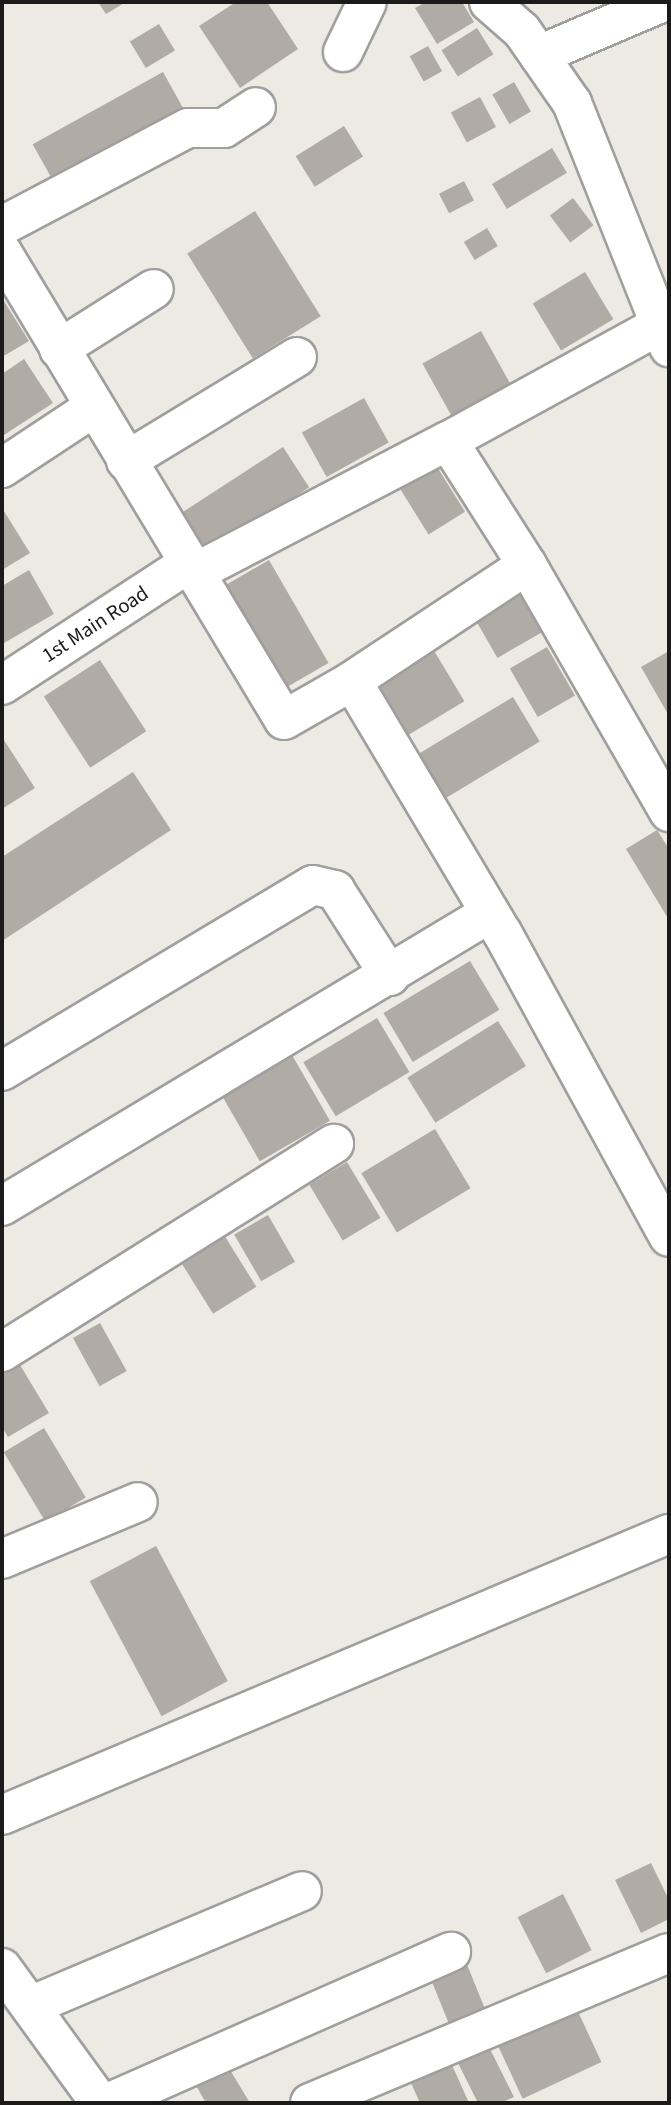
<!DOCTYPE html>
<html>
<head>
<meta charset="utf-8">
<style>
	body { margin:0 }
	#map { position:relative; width:671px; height:2105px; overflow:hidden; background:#eceae2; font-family:"Source Sans 3",sans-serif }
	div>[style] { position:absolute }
	.building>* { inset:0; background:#b0aca5; transform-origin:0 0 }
	.roads { filter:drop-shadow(2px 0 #9f9f9f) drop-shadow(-2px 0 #9f9f9f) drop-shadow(0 2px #9f9f9f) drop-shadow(0 -2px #9f9f9f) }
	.minor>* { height:38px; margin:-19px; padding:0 19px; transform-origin:19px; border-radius:19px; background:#fff }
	span { translate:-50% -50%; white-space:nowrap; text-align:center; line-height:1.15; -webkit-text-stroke:7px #fff; paint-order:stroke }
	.street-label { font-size:21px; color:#1b1b1b }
	.frame { position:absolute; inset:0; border:4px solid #1b1b1b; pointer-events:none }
</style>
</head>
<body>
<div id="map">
	<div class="building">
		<i style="clip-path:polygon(98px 2px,126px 2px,106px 14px)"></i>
		<i style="clip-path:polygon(236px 2px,267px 2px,298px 49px,240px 88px,199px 26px)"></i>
		<i style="clip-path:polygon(426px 2px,462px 2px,474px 22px,437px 44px,415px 8px)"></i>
		<i style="left:159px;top:24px;width:31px;height:34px;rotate:59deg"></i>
		<i style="left:477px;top:28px;width:31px;height:42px;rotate:58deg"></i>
		<i style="left:428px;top:46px;width:29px;height:21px;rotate:61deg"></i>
		<i style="left:163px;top:72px;width:45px;height:149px;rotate:61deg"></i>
		<i style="left:514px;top:82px;width:34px;height:25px;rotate:60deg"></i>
		<i style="left:480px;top:97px;width:34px;height:33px;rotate:62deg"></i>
		<i style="left:344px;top:126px;width:36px;height:57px;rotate:58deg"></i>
		<i style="left:552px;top:148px;width:29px;height:70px;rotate:59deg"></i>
		<i style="left:464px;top:181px;width:22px;height:28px;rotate:63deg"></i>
		<i style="left:573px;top:198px;width:34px;height:29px;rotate:53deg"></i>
		<i style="left:255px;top:211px;width:124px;height:80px;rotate:58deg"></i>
		<i style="left:487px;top:228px;width:21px;height:27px;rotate:59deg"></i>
		<i style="left:585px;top:272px;width:55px;height:61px;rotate:59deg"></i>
		<i style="clip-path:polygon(2px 298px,29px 341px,2px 357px)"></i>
		<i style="left:481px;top:331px;width:71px;height:67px;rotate:61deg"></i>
		<i style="clip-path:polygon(24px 359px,53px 403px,4px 435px,2px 374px)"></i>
		<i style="left:364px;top:398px;width:51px;height:71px;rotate:61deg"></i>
		<i style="left:283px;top:447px;width:48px;height:128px;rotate:57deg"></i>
		<i style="left:429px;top:454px;width:68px;height:43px;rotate:58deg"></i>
		<i style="clip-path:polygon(2px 508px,30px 553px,2px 570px)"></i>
		<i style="left:269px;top:560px;width:119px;height:49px;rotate:60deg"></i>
		<i style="clip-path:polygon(29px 570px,54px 614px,4px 643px,2px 586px)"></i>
		<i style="left:516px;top:586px;width:53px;height:52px;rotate:60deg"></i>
		<i style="left:547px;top:647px;width:56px;height:43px;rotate:60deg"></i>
		<i style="left:433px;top:649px;width:61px;height:66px;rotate:59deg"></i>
		<i style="clip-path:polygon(669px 651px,669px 716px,641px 667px)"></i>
		<i style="left:100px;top:660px;width:85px;height:67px;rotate:57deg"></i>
		<i style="left:513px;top:697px;width:52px;height:127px;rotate:59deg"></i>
		<i style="clip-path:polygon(2px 737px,35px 788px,2px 809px)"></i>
		<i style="clip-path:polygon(133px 772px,171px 830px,2px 941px,2px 857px)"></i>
		<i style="clip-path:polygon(657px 830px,669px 849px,669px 920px,626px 849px)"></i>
		<i style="left:470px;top:961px;width:57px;height:101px;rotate:59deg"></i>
		<i style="left:377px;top:1018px;width:63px;height:86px;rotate:59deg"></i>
		<i style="left:498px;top:1021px;width:53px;height:107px;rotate:58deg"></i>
		<i style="left:292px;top:1055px;width:76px;height:81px;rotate:60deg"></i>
		<i style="left:435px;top:1129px;width:69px;height:86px;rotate:59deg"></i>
		<i style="left:347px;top:1162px;width:65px;height:44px;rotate:59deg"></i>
		<i style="left:268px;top:1215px;width:54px;height:39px;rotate:60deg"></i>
		<i style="left:224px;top:1235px;width:61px;height:51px;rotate:58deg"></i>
		<i style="left:100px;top:1323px;width:55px;height:31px;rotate:61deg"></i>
		<i style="clip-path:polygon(17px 1360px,49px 1413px,8px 1437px,2px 1427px,2px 1369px)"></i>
		<i style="left:44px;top:1428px;width:81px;height:47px;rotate:59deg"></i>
		<i style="left:156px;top:1546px;width:153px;height:75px;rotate:62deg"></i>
		<i style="clip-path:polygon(651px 1863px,669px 1900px,669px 1919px,641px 1933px,615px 1880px)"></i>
		<i style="left:563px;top:1894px;width:63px;height:51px;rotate:63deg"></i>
		<i style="left:464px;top:1957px;width:63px;height:39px;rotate:68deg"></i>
		<i style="left:574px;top:2003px;width:65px;height:87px;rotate:65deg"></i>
		<i style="clip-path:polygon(488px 2045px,514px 2097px,501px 2103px,478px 2103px,457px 2061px)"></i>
		<i style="clip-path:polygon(221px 2055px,250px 2103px,206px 2103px,190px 2075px)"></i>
		<i style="clip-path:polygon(452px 2065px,469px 2103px,420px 2103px,411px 2083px)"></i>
	</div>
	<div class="roads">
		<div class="minor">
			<i style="left:489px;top:2px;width:44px;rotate:41.3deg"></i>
			<i style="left:522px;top:31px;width:88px;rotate:55.2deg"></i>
			<i style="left:572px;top:103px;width:263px;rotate:68.3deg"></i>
			<i style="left:343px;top:52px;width:55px;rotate:-64.4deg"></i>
			<i style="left:539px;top:55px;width:135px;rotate:-23.1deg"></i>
			<i style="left:2px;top:226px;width:210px;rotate:-27.8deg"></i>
			<i style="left:188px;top:128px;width:36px"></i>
			<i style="left:224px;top:128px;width:38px;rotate:-33deg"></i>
			<i style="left:2px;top:252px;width:546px;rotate:58.93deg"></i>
			<i style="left:284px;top:720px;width:78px;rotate:-29.8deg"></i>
			<i style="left:352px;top:681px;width:295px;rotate:59.2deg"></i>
			<i style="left:503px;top:934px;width:345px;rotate:61.3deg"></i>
			<i style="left:59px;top:349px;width:112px;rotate:-32.3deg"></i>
			<i style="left:448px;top:441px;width:242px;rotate:-28.7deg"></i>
			<i style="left:126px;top:461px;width:200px;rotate:-31.3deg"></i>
			<i style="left:2px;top:468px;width:110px;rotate:-33.5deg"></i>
			<i style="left:527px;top:565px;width:285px;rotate:60.1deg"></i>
			<i style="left:194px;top:573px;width:286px;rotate:-27.5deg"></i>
			<i style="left:448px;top:441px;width:147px;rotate:57.5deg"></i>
			<i style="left:527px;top:565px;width:210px;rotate:146.5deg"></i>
			<i style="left:2px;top:685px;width:223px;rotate:-33.1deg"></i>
			<i style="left:2px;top:1071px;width:362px;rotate:-30.9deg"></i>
			<i style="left:313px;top:885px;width:23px;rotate:13deg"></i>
			<i style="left:335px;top:890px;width:102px;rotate:57.4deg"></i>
			<i style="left:2px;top:1206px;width:569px;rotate:-30.98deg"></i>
			<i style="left:2px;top:1352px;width:392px;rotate:-32.1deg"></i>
			<i style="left:2px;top:1559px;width:147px;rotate:-22.7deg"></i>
			<i style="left:2px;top:1815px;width:724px;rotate:-22.85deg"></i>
			<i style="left:2px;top:1968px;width:167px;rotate:54deg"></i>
			<i style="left:30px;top:2006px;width:295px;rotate:-22.9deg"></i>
			<i style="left:108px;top:2103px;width:375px;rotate:-23.8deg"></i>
			<i style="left:310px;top:2103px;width:389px;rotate:-22.7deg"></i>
		</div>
	</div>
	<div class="street-label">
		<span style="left:95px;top:624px;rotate:-33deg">1st Main Road</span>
	</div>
	<div class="frame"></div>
</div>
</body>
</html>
